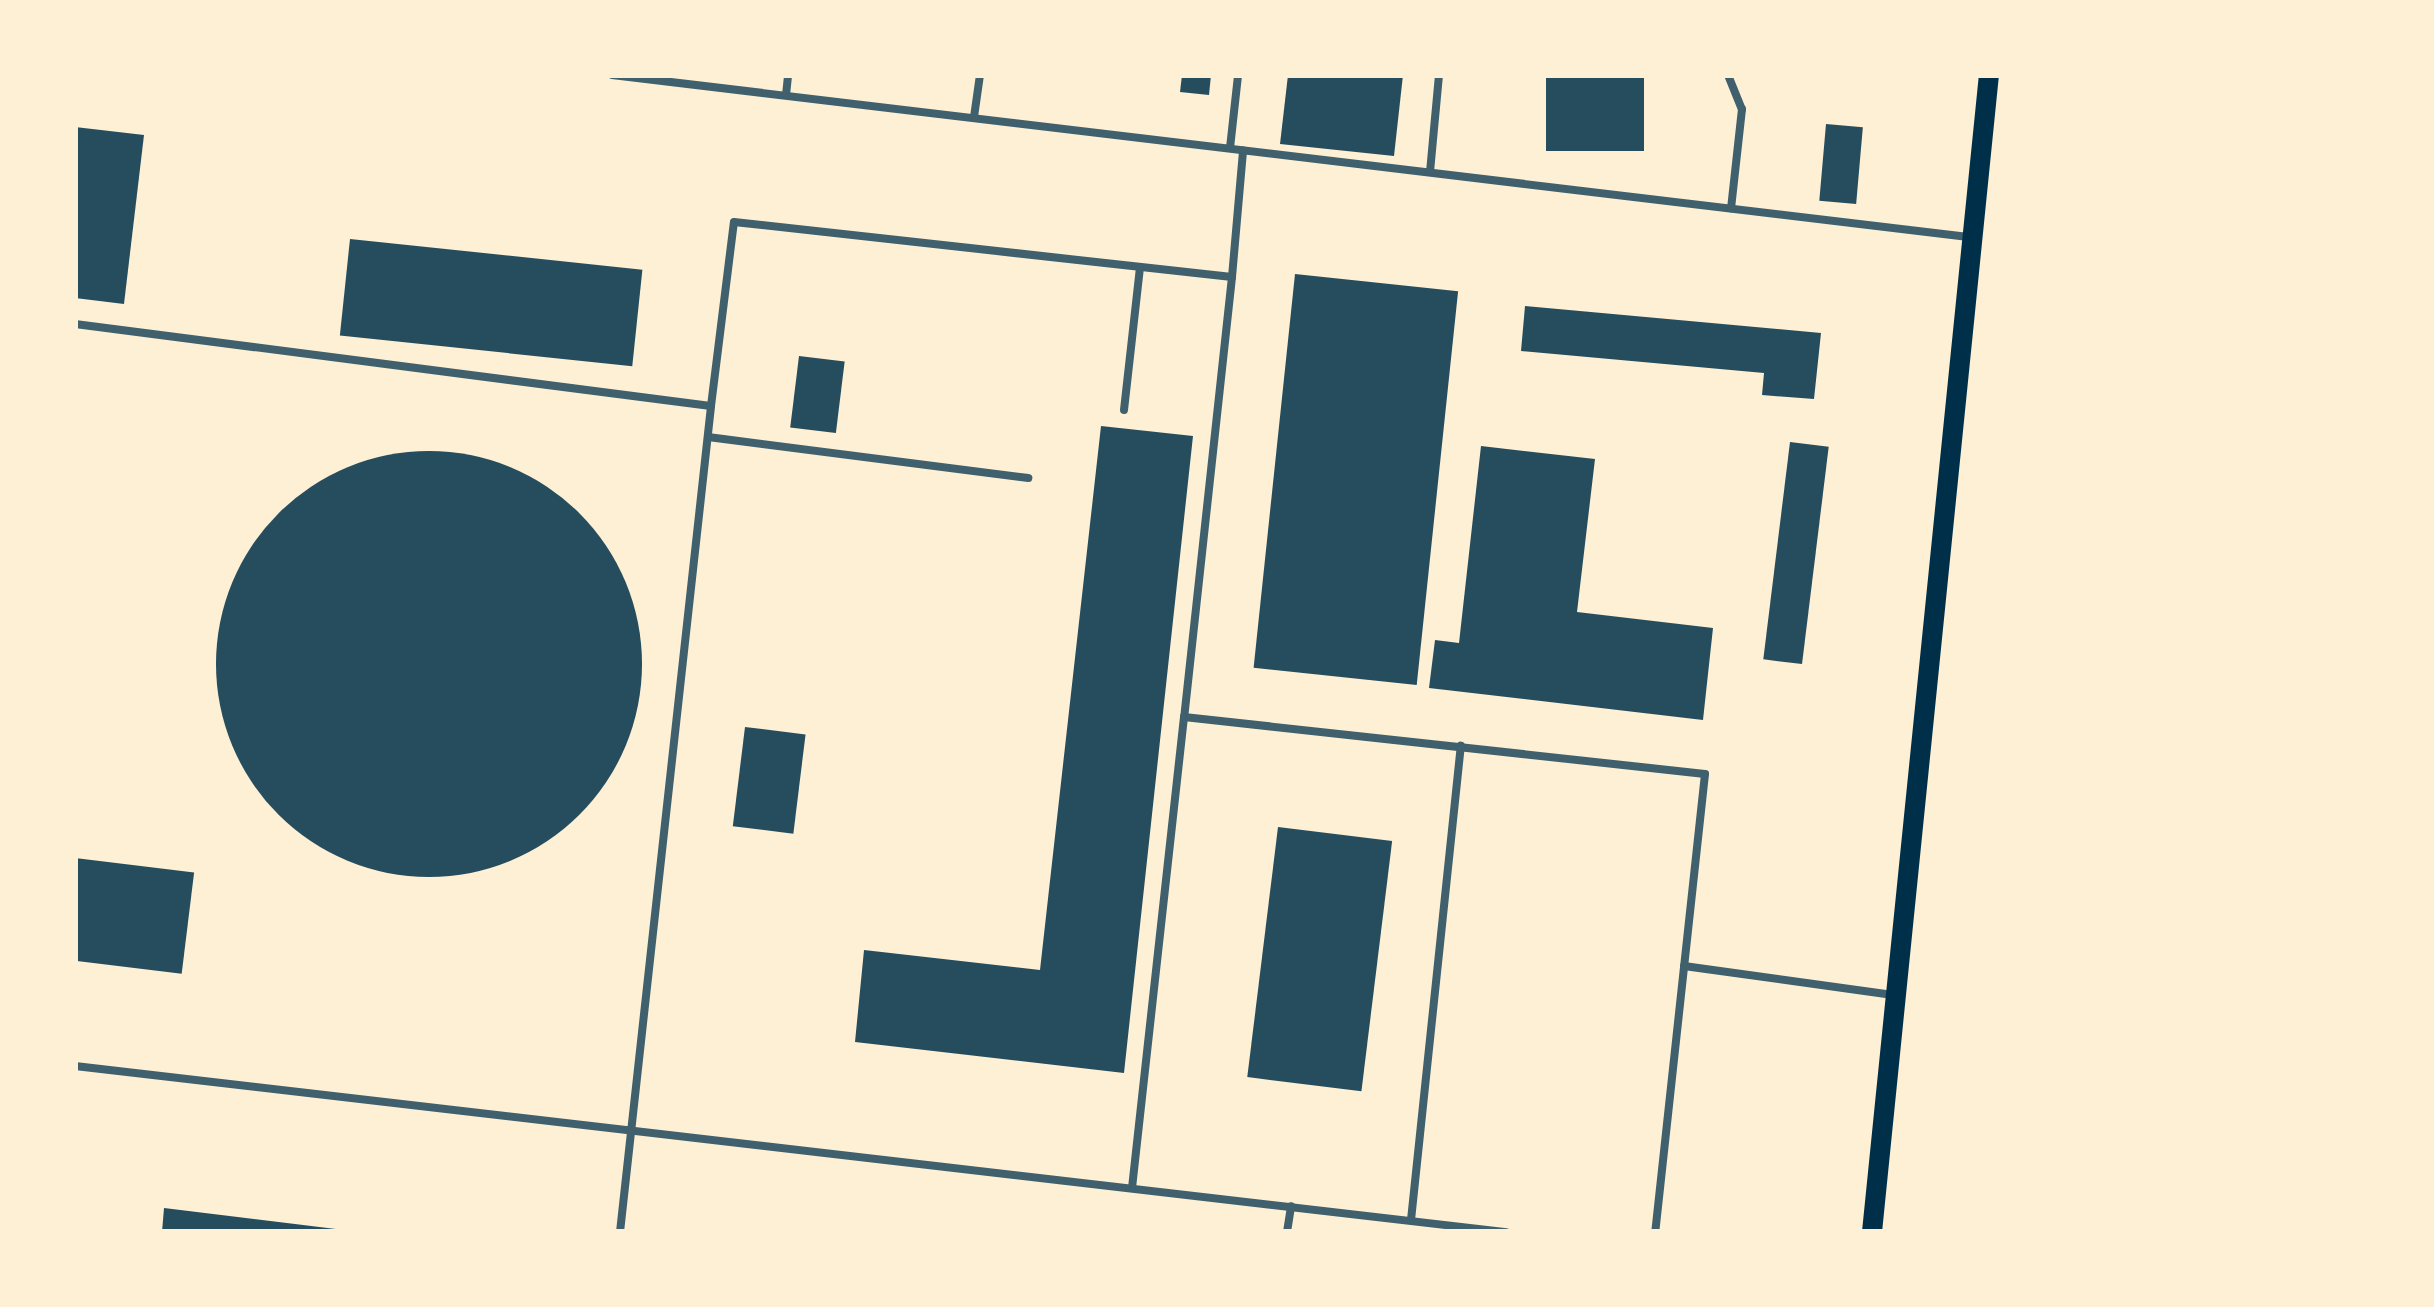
<!DOCTYPE html>
<html>
<head>
<meta charset="utf-8">
<style>
	body { margin:0 }
	#map { position:relative; width:2434px; height:1307px; overflow:hidden; background:#fdf0d5; font-family:"Golos Text",sans-serif }
	div>[style] { position:absolute }
	.building>* { inset:0; background:#264d5e; transform-origin:0 0 }
	.round { border-radius:50% }
	.service>* { height:8px; margin:-4px; padding:0 4px; transform-origin:4px; border-radius:4px; background:#3f606c }
	.secondary>* { height:20px; margin:-10px; padding:0 10px; transform-origin:10px; border-radius:10px; background:#003049 }
	span { translate:-50% -50%; white-space:nowrap; text-align:center; line-height:1.15; -webkit-text-stroke:9px #fdf0d5; paint-order:stroke }
	.frame { position:absolute; inset:0; border:78px solid #fdf0d5; pointer-events:none }
</style>
</head>
<body>
<div id="map">
	<div class="building">
		<i style="clip-path:polygon(1182px 75px,1211px 75px,1209px 95px,1180px 92px)"></i>
		<i style="clip-path:polygon(1288px 75px,1403px 75px,1394px 156px,1280px 144px)"></i>
		<i style="left:1546px;top:75px;width:98px;height:76px"></i>
		<i style="left:1826px;top:124px;width:37px;height:77px;rotate:5deg"></i>
		<i style="clip-path:polygon(75px 127px,144px 135px,124px 304px,75px 298px)"></i>
		<i style="left:350px;top:239px;width:294px;height:97px;rotate:6deg"></i>
		<i style="left:1295px;top:274px;width:164px;height:396px;rotate:6deg"></i>
		<i style="clip-path:polygon(1525px 306px,1821px 333px,1814px 399px,1762px 395px,1764px 373px,1521px 351px)"></i>
		<i style="left:799px;top:356px;width:46px;height:72px;rotate:7deg"></i>
		<i style="clip-path:polygon(1101px 426px,1193px 436px,1124px 1073px,855px 1042px,864px 950px,1040px 970px)"></i>
		<i style="left:1790px;top:442px;width:39px;height:219px;rotate:7deg"></i>
		<i style="clip-path:polygon(1481px 446px,1595px 459px,1577px 612px,1713px 628px,1703px 720px,1429px 688px,1435px 640px,1459px 643px)"></i>
		<i class="round" style="left:216px;top:451px;width:426px;height:426px"></i>
		<i style="left:745px;top:727px;width:61px;height:100px;rotate:7deg"></i>
		<i style="left:1278px;top:827px;width:115px;height:252px;rotate:7deg"></i>
		<i style="left:75px;top:858px;width:120px;height:102px;rotate:7deg"></i>
		<i style="clip-path:polygon(164px 1208px,344px 1230px,344px 1232px,162px 1232px)"></i>
	</div>
	<div class="service">
		<i style="left:612px;top:75px;width:1366px;rotate:6.81deg"></i>
		<i style="left:1728px;top:75px;width:37px;rotate:68deg"></i>
		<i style="left:1742px;top:109px;width:100px;rotate:96.3deg"></i>
		<i style="left:786px;top:95px;width:20px;rotate:-84deg"></i>
		<i style="left:974px;top:117px;width:42px;rotate:-81.9deg"></i>
		<i style="left:1230px;top:148px;width:73px;rotate:-83.7deg"></i>
		<i style="left:1430px;top:172px;width:97px;rotate:-84.7deg"></i>
		<i style="left:1232px;top:277px;width:127px;rotate:-85deg"></i>
		<i style="left:75px;top:324px;width:641px;rotate:7.35deg"></i>
		<i style="left:711px;top:406px;width:185px;rotate:-82.9deg"></i>
		<i style="left:734px;top:222px;width:501px;rotate:6.3deg"></i>
		<i style="left:1232px;top:277px;width:443px;rotate:96.2deg"></i>
		<i style="left:1184px;top:717px;width:524px;rotate:6.24deg"></i>
		<i style="left:1705px;top:774px;width:461px;rotate:96.2deg"></i>
		<i style="left:1124px;top:410px;width:144px;rotate:-83.6deg"></i>
		<i style="left:708px;top:437px;width:323px;rotate:7.3deg"></i>
		<i style="left:1684px;top:966px;width:211px;rotate:7.9deg"></i>
		<i style="left:75px;top:1066px;width:1441px;rotate:6.62deg"></i>
		<i style="left:1132px;top:1188px;width:474px;rotate:-83.7deg"></i>
		<i style="left:1411px;top:1220px;width:477px;rotate:-84deg"></i>
		<i style="left:620px;top:1232px;width:831px;rotate:-83.71deg"></i>
		<i style="left:1287px;top:1232px;width:26px;rotate:-81deg"></i>
	</div>
	<div class="secondary">
		<i style="left:1872px;top:1232px;width:1163px;rotate:-84.23deg"></i>
	</div>
	<div class="frame"></div>
</div>
</body>
</html>
